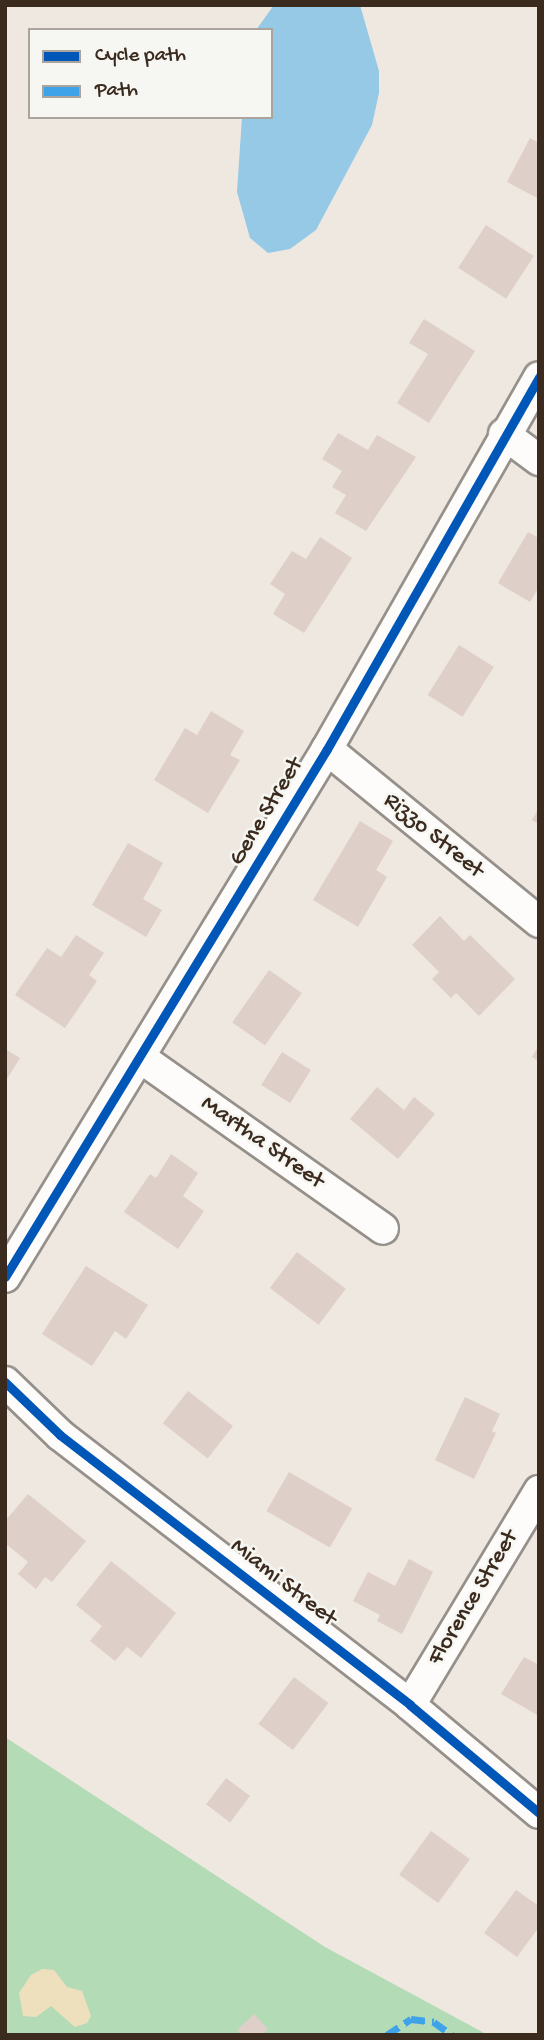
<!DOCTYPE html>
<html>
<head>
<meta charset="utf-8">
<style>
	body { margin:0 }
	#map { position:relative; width:544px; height:2040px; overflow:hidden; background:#efe8e0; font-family:"Gochi Hand",sans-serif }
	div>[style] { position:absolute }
	.green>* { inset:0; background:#b3dbb5 }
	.sand>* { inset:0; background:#eee0bc }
	.water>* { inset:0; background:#96c9e6 }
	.building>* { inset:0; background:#decfc8; transform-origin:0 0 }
	.roads { filter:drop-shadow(2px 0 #96908a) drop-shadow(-2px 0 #96908a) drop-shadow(0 2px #96908a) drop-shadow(0 -2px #96908a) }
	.minor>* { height:30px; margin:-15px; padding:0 15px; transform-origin:15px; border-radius:15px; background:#fdfcfa }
	.quiet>* { height:7px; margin-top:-3.5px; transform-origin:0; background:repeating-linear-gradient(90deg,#3fa3ea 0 14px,transparent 0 21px) }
	.cycleway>* { height:9px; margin:-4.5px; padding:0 4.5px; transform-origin:4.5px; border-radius:4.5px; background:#0057b8 }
	span { translate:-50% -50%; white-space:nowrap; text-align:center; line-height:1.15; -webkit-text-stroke:5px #f6f6f2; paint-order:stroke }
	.street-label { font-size:24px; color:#3b2a1e }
	.frame { position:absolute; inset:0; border:7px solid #3b2a1e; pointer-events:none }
	.legend { position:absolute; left:28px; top:28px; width:245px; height:91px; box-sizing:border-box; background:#f6f6f2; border:2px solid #aba49d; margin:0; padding:9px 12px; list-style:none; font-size:21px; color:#3b2a1e }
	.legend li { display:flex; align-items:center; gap:14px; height:35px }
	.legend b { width:35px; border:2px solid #aba49d }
</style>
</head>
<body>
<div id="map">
	<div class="green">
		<i style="clip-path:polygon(5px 1737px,325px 1947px,488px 2035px,5px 2035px)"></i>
	</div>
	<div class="sand">
		<i style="clip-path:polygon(42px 1969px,54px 1970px,67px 1987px,82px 1991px,91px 2016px,87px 2023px,75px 2027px,51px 2006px,36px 2017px,23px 2016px,19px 1993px,31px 1975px)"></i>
	</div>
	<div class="water">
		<i style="clip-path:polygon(274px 5px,360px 5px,379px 71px,379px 93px,372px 125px,316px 230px,290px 249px,268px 253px,250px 238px,237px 192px,242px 117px,271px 117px,271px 30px,256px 30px)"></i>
	</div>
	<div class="building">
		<i style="clip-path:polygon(530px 138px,539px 143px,539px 199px,507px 182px)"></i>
		<i style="left:486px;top:225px;width:57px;height:51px;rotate:33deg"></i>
		<i style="clip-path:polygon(424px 319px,475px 351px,429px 423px,397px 403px,428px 354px,409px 343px)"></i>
		<i style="clip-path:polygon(338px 433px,368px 450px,377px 435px,416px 457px,366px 531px,335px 513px,346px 495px,332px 487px,342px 471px,322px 459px)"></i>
		<i style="clip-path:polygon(528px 532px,539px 538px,539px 587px,530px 602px,498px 583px)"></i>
		<i style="clip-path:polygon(320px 537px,352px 558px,304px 633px,273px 614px,285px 594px,270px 584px,292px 551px,306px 559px)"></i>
		<i style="left:459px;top:645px;width:41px;height:59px;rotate:32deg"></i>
		<i style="clip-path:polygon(211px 711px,244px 731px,230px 755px,240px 760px,208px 813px,154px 780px,185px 728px,197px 735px)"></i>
		<i style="clip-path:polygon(539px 808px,539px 824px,532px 820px)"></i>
		<i style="clip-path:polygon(360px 821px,393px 841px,376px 870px,387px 877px,358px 927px,313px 900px)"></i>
		<i style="clip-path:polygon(128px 843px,163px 863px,143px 899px,162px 910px,146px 937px,92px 905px)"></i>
		<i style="clip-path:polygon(440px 916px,464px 941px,470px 935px,515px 979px,479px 1016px,456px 993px,451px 998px,432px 979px,439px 972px,412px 945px)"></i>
		<i style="clip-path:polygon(76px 935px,104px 953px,89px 975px,97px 981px,65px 1028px,15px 995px,47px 948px,61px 957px)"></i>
		<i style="left:269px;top:970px;width:40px;height:64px;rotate:35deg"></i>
		<i style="clip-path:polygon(539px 1045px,539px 1061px,532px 1057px)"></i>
		<i style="clip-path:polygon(5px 1049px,20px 1058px,5px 1082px)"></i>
		<i style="left:282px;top:1052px;width:34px;height:39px;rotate:32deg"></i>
		<i style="clip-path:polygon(377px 1087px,404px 1110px,414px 1097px,435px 1114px,398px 1159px,350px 1119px)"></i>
		<i style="clip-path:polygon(171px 1154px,198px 1173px,183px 1196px,204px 1211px,178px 1249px,124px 1212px,150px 1174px,156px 1178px)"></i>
		<i style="left:297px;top:1252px;width:61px;height:45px;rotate:37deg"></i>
		<i style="clip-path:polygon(86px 1266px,148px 1305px,126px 1339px,115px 1331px,92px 1366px,42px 1334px)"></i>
		<i style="left:188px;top:1391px;width:57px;height:41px;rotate:38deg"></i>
		<i style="clip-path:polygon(465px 1397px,500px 1414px,492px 1431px,496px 1433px,474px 1479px,435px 1460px)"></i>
		<i style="left:289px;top:1472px;width:73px;height:45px;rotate:30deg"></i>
		<i style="clip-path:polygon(28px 1494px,86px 1541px,52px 1582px,45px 1577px,36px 1589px,18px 1574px,28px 1562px,5px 1543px,5px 1521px)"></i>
		<i style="clip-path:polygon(409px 1559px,433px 1572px,402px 1634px,377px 1621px,380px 1615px,353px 1601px,368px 1572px,395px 1586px)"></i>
		<i style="clip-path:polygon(111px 1561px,176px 1613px,141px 1658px,127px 1647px,115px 1661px,90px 1641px,102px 1626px,76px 1605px)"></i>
		<i style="clip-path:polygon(524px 1657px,539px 1665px,539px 1716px,501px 1694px)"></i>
		<i style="left:294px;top:1677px;width:43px;height:59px;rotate:37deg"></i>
		<i style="left:226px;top:1778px;width:30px;height:33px;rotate:37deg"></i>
		<i style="left:431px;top:1831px;width:48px;height:54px;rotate:36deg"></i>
		<i style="clip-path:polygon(516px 1890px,539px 1906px,539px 1927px,517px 1957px,484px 1933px)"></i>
		<i style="clip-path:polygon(254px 2014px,268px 2029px,262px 2035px,242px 2035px,237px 2030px)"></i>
	</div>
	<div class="roads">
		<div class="minor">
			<i style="left:504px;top:434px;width:44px;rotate:36.6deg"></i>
			<i style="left:327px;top:749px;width:274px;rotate:39.2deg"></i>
			<i style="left:141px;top:1058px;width:296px;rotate:35.2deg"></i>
			<i style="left:5px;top:1277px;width:618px;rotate:-58.62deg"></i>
			<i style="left:327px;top:749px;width:428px;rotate:-60.3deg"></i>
			<i style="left:5px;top:1382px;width:76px;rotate:43.9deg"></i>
			<i style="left:60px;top:1435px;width:442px;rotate:37.6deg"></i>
			<i style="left:410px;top:1705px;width:168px;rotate:39.9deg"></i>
			<i style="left:410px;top:1705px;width:250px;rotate:-58.9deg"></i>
		</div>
	</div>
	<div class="quiet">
		<i style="left:387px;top:2035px;width:29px;rotate:-34deg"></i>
		<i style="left:411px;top:2019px;width:23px;rotate:7deg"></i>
		<i style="left:434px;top:2022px;width:22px;rotate:36deg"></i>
	</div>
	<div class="cycleway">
		<i style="left:5px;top:1277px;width:618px;rotate:-58.62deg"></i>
		<i style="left:327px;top:749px;width:428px;rotate:-60.3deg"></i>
		<i style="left:5px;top:1382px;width:76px;rotate:43.9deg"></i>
		<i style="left:60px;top:1435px;width:442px;rotate:37.6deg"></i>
		<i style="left:410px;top:1705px;width:168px;rotate:39.9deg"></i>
	</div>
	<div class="street-label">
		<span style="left:267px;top:812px;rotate:-59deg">Gene Street</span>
		<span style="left:433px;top:836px;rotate:39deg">Rizzo Street</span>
		<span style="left:262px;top:1143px;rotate:35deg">Martha Street</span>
		<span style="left:283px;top:1583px;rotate:38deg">Miami Street</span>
		<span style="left:474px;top:1598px;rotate:-59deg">Florence Street</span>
	</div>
	<div class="frame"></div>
	<ul class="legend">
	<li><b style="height:9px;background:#0057b8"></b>Cycle path</li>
	<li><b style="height:9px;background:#3fa3ea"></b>Path</li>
	</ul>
</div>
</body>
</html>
